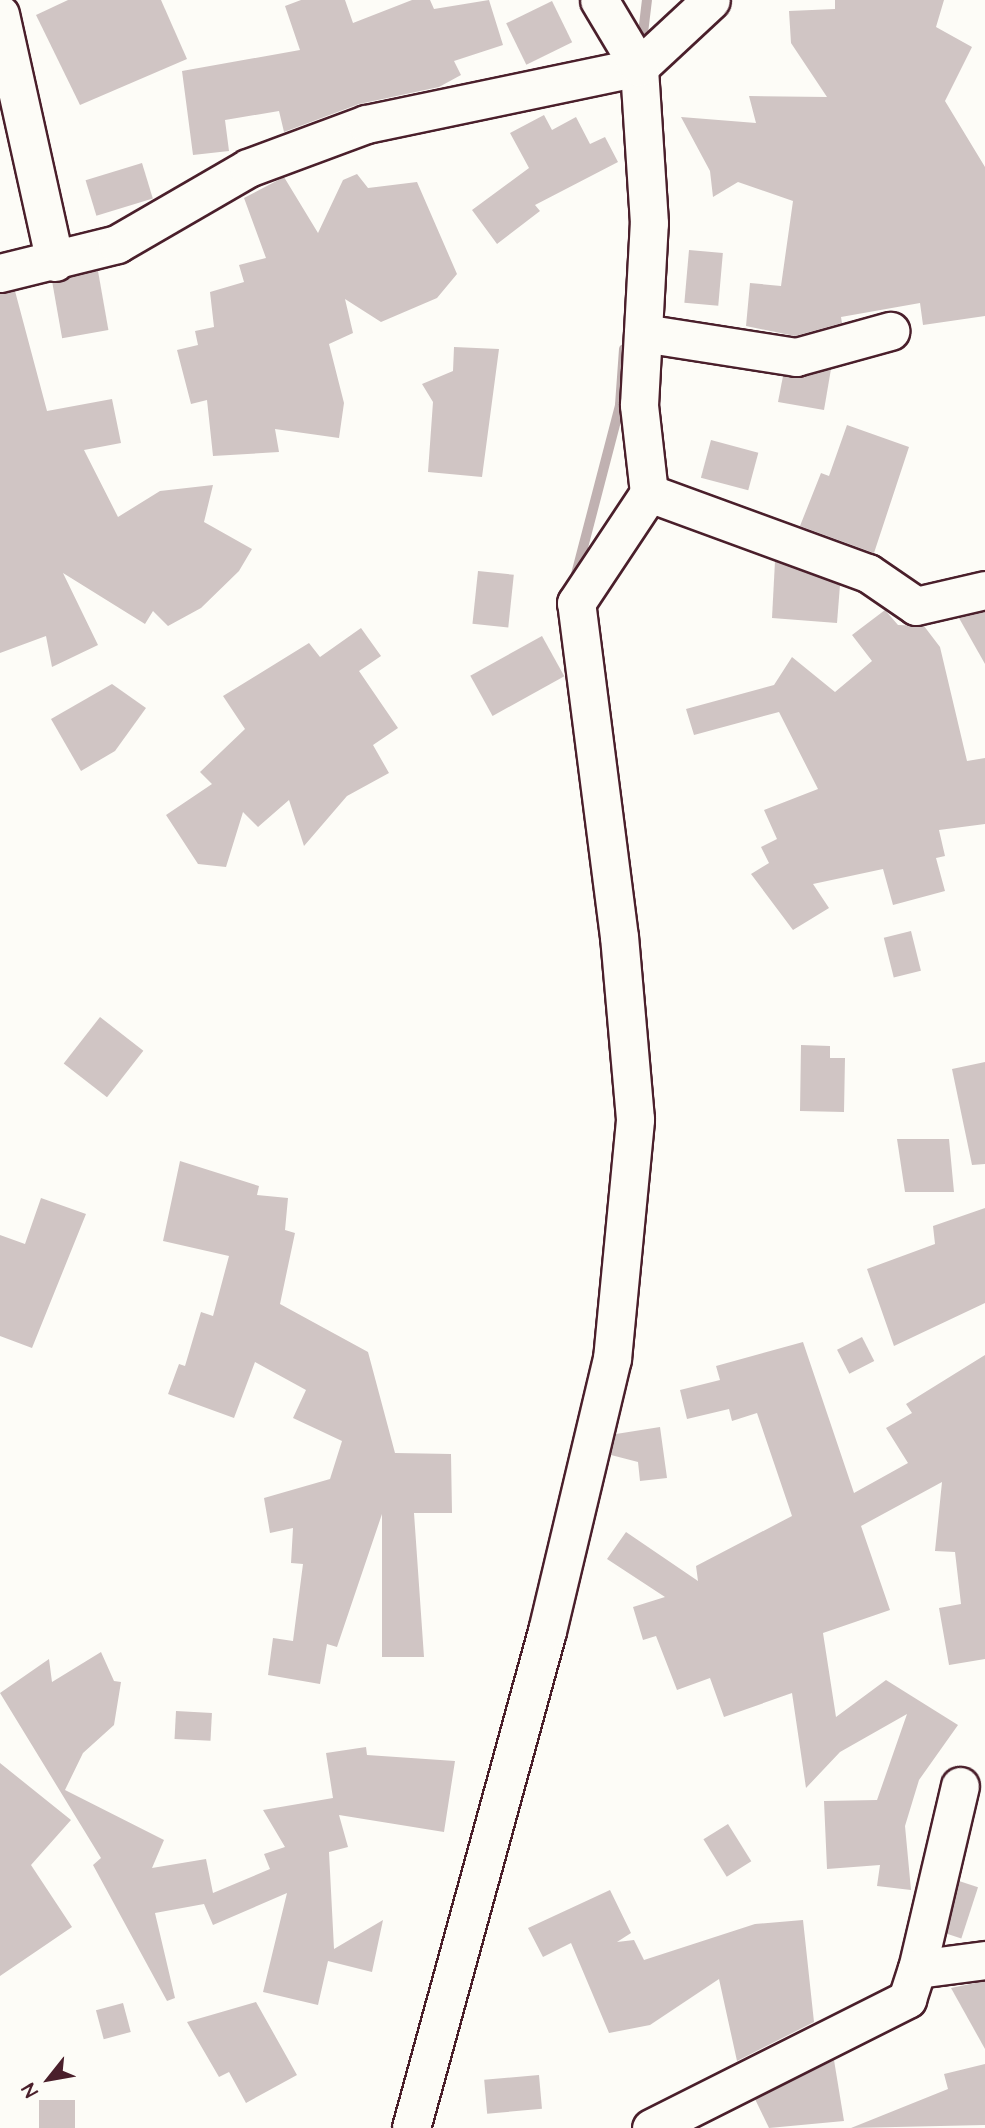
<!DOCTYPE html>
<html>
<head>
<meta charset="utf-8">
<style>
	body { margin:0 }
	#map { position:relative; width:985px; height:2128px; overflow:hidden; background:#fdfcf7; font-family:"Architects Daughter",sans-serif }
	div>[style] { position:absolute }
	.stream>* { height:10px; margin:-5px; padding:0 5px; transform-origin:5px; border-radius:5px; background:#c0b1b1 }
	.building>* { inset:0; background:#d0c5c4; transform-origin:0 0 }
	.roads { filter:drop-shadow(2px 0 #4a1f2b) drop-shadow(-2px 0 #4a1f2b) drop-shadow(0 2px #4a1f2b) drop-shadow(0 -2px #4a1f2b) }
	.minor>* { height:37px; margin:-18.5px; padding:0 18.5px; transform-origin:18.5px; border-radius:18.5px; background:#fdfcf7 }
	span { translate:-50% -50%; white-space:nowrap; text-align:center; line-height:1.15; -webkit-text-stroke:5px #fdfcf7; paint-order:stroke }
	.north { position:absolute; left:14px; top:2044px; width:70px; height:70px; -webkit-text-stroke:5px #fdfcf7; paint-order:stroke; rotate:239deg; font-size:19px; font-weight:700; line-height:28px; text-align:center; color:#4a1f2b }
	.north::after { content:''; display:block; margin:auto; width:24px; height:32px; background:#4a1f2b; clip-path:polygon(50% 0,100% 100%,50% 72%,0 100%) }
</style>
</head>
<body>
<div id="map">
	<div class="stream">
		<i style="left:641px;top:50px;width:50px;rotate:-83.2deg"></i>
		<i style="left:574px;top:582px;width:183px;rotate:-75.4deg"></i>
		<i style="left:620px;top:405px;width:56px;rotate:-85.9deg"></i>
	</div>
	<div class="building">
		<i style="clip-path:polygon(68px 0,161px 0,187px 59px,80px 105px,36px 15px)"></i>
		<i style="clip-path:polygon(301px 0,345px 0,353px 23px,412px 0,430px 0,434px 9px,489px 0,503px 45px,454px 61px,461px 75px,439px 87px,359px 104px,284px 132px,279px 111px,225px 120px,229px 151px,193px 155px,182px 71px,300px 50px,285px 6px)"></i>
		<i style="clip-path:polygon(835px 0,944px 0,936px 27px,972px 47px,945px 101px,985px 167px,985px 316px,923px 325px,920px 303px,841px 317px,842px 323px,795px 336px,746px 326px,750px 283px,781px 286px,793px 201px,738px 182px,713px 197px,710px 171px,681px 117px,756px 123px,749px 96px,827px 97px,791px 43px,789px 11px,835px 9px)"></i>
		<i style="left:552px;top:1px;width:46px;height:51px;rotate:64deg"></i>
		<i style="clip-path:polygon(544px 115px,552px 130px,576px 117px,590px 144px,605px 137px,618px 162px,535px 205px,540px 211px,497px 244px,472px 210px,529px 168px,510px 133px)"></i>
		<i style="left:142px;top:163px;width:37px;height:59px;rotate:73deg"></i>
		<i style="clip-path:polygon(357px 174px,368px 188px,417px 182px,457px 274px,437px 298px,381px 322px,345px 299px,353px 333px,329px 344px,344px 403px,339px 438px,275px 429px,279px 452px,213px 456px,207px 400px,191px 404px,177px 350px,198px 345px,195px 331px,214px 327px,210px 292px,244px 282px,239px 265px,266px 258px,244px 198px,284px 177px,318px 233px,343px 180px)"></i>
		<i style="left:689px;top:250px;width:34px;height:53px;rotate:5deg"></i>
		<i style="left:98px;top:271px;width:60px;height:47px;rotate:80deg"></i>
		<i style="clip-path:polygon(15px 291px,47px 411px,112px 399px,121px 443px,84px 450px,118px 517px,160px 491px,213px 485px,204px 522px,252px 549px,239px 571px,201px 608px,168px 626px,153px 611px,145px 624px,63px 573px,98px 645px,52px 667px,46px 636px,0 653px,0 293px)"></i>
		<i style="clip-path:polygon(454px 347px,499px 349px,482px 477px,428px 472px,433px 402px,422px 384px,453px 371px)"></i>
		<i style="clip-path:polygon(831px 369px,824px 410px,778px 402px,783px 376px)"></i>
		<i style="clip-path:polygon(847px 425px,909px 447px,874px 553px,800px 526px,821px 473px,829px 476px)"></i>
		<i style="left:711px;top:440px;width:49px;height:39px;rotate:15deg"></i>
		<i style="clip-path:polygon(775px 561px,840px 585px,837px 623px,772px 618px)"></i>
		<i style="left:478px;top:571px;width:36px;height:53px;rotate:6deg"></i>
		<i style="clip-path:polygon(885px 610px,898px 625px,924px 626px,940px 647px,967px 761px,985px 758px,985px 824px,939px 830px,945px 856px,936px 858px,945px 891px,893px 905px,883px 869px,813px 884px,829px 908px,793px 930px,751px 874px,769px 863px,761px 847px,777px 839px,764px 810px,818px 789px,779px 712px,694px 735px,686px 709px,774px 685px,792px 657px,835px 692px,872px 661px,852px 635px)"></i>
		<i style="clip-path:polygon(985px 612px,985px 664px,959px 618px)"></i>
		<i style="clip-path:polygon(361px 628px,381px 656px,359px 671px,398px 728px,373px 745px,389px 773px,347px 796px,304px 846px,289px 800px,258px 827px,243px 812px,226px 867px,198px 864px,166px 815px,212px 784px,200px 772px,245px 729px,223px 696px,309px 643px,320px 657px)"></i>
		<i style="left:542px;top:636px;width:46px;height:82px;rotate:61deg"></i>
		<i style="clip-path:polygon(112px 684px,146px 708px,115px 751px,81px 771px,51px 719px)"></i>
		<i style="left:911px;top:931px;width:41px;height:28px;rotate:76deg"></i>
		<i style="left:100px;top:1017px;width:55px;height:59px;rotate:38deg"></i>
		<i style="clip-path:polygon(801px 1045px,830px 1046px,830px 1058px,845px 1058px,844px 1112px,800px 1111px)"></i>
		<i style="clip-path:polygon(985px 1062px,985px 1164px,972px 1165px,952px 1069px)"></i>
		<i style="clip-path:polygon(897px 1139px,949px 1139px,954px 1192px,905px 1192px)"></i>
		<i style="clip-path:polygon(180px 1161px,259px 1186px,257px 1195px,288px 1198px,285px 1230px,295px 1233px,280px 1304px,368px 1352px,395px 1453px,451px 1454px,452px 1513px,414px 1513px,424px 1657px,382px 1657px,382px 1514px,337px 1647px,327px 1644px,320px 1684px,268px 1675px,273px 1638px,293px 1641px,303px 1564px,291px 1563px,293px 1528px,270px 1533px,264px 1498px,330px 1479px,342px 1441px,293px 1418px,306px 1390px,255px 1362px,234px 1418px,168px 1394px,179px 1364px,185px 1366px,201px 1312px,213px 1316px,229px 1256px,163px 1241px)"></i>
		<i style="clip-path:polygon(41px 1198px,86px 1214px,32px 1348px,0 1336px,0 1235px,25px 1244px)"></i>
		<i style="clip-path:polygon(985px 1208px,985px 1303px,894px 1346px,867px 1269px,935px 1244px,933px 1226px)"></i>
		<i style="left:862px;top:1337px;width:27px;height:28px;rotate:63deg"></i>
		<i style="clip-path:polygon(803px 1342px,854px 1493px,908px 1463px,886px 1428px,912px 1413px,906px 1404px,985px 1355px,985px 1659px,949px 1665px,939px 1608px,961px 1604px,955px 1552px,935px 1551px,942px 1482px,861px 1526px,890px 1610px,823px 1633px,836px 1717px,886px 1680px,958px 1725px,919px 1780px,905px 1826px,911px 1890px,877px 1886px,880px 1865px,827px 1869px,824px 1801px,877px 1800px,907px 1714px,840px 1752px,806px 1788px,792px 1693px,724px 1717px,710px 1678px,677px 1690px,656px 1636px,643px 1640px,633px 1607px,665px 1597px,607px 1559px,626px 1532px,698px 1581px,696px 1566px,792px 1516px,757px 1413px,732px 1421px,729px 1409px,687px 1419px,680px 1390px,720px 1380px,716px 1366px)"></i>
		<i style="clip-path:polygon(660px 1427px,667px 1478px,640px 1481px,638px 1462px,611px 1455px,616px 1434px)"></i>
		<i style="clip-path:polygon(101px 1652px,114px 1681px,121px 1682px,114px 1725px,83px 1753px,65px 1790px,164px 1840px,152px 1868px,206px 1859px,213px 1893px,270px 1869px,264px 1854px,285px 1847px,263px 1810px,333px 1798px,326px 1753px,366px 1747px,367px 1755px,455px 1761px,444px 1832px,339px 1815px,348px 1847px,329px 1852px,334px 1949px,383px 1920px,372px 1972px,328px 1961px,318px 2005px,263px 1992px,287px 1893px,213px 1925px,204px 1904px,155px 1913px,175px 1998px,167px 2001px,93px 1865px,101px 1858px,0 1693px,49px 1659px,52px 1682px)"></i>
		<i style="left:176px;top:1711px;width:36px;height:28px;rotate:3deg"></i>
		<i style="clip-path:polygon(0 1763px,71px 1820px,31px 1865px,72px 1927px,0 1976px)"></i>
		<i style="left:728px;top:1824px;width:44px;height:29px;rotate:58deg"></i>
		<i style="left:959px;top:1881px;width:20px;height:54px;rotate:18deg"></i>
		<i style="clip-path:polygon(610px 1890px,631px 1933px,617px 1942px,634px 1940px,644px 1960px,755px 1924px,803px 1920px,814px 2022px,737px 2061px,719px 1979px,650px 2025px,609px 2033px,571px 1943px,543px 1957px,528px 1928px)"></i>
		<i style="clip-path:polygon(985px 1981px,985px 2049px,951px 1988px)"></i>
		<i style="clip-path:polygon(256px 2002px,297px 2075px,246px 2103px,229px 2072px,219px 2077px,187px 2022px)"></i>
		<i style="left:123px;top:2003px;width:30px;height:28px;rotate:75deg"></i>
		<i style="clip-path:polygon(834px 2060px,844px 2121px,769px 2128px,755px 2099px)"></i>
		<i style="clip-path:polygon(985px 2064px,985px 2125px,851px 2128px,948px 2089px,944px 2074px)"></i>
		<i style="left:539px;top:2075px;width:34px;height:55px;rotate:85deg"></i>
		<i style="left:75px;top:2100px;width:28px;height:36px;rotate:90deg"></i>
	</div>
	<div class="roads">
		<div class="minor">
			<i style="left:0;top:14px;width:254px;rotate:77.5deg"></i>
			<i style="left:0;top:273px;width:121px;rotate:-13.9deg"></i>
			<i style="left:117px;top:244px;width:151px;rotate:-30.1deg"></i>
			<i style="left:248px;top:168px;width:126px;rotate:-20.4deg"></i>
			<i style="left:366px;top:124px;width:279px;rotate:-11.8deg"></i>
			<i style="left:639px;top:67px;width:98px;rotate:-42.9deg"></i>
			<i style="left:643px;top:333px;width:155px;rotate:8.9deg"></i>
			<i style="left:796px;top:357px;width:98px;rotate:-15.5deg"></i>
			<i style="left:649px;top:493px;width:233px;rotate:20.1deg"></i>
			<i style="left:868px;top:573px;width:58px;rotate:34.5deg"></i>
			<i style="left:916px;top:606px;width:71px;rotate:-13.1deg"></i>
			<i style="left:917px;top:1969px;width:188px;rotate:-76.8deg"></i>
			<i style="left:411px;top:2128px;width:515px;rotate:-74.7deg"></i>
			<i style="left:547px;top:1631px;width:280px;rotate:-76.6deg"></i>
			<i style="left:612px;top:1359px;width:241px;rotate:-84.5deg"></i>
			<i style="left:635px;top:1119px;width:183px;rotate:-95deg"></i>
			<i style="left:619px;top:937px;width:337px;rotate:-97.3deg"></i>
			<i style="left:576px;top:603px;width:132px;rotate:-56.4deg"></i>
			<i style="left:649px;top:493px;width:89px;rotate:-96.5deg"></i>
			<i style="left:639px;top:405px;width:182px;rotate:-86.9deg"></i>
			<i style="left:649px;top:223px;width:156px;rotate:-93.7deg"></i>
			<i style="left:639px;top:67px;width:78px;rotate:-120.8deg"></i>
			<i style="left:651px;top:2128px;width:287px;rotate:-26.7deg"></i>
			<i style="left:907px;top:1999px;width:32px;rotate:-72deg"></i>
			<i style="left:917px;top:1969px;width:69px;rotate:-7.5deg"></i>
		</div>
	</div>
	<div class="north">N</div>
</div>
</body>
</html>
